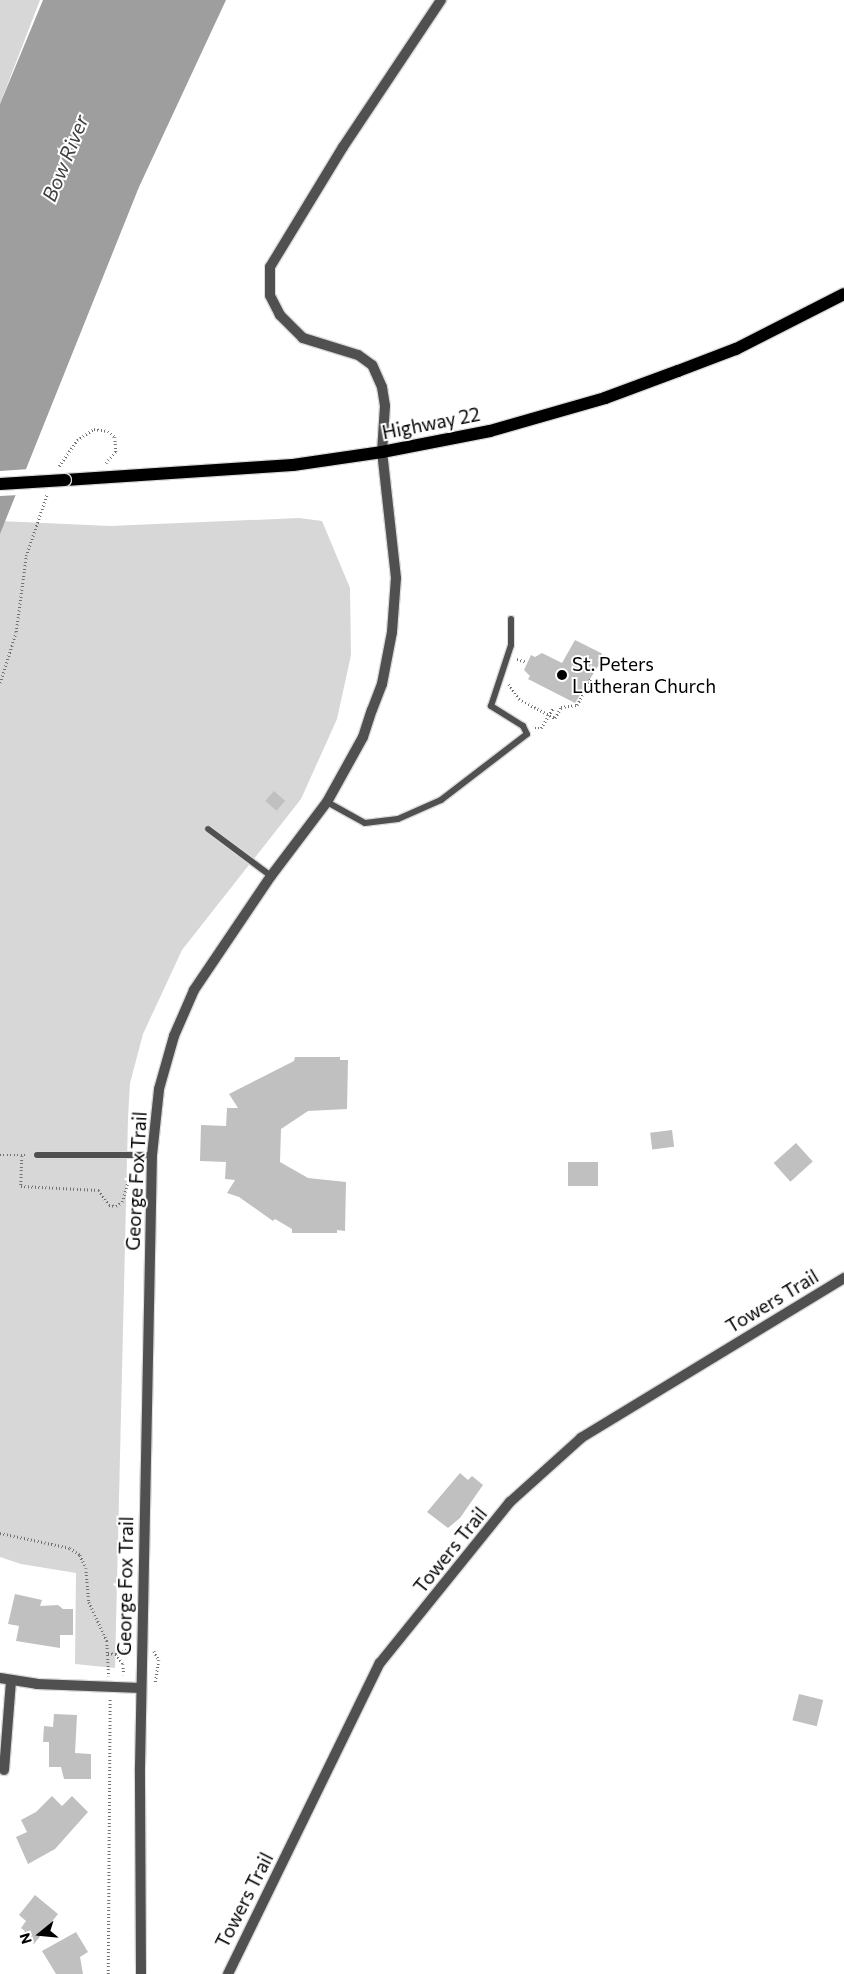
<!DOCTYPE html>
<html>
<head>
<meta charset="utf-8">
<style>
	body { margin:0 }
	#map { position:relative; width:844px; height:1974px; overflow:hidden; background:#fff; font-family:Commissioner,sans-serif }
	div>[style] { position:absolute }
	.green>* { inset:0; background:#d7d7d7 }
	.water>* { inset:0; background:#9e9e9e }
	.pier>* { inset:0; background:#fff }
	.building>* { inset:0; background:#c0c0c0; transform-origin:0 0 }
	.path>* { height:2.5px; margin-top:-1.25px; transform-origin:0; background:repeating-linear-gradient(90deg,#727272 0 1px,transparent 0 3.5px) }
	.roads { filter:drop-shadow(1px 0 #dbdbdb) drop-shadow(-1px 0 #dbdbdb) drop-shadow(0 1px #dbdbdb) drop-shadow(0 -1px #dbdbdb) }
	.service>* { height:6px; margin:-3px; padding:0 3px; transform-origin:3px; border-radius:3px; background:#505050 }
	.minor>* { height:10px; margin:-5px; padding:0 5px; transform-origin:5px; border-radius:5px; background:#505050 }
	.tertiary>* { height:10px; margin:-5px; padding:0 5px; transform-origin:5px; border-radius:5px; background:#505050 }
	.primary>* { height:12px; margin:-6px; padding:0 6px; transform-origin:6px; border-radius:6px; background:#000 }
	.bridges { filter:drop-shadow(1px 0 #dbdbdb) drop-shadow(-1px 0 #dbdbdb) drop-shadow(0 1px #dbdbdb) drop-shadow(0 -1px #dbdbdb) }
	.primary-bridge>* { height:12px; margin:-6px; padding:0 6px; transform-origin:6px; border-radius:6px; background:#000 }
	.dots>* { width:14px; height:14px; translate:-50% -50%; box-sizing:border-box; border:2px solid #fff; border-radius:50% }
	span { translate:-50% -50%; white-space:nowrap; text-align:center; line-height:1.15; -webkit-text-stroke:4px #fff; paint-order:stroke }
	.street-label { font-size:19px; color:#000 }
	.poi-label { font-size:19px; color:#000 }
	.left { translate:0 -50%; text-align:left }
	.water-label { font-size:20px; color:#3f3f3f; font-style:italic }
	.north { position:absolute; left:15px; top:1909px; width:50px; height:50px; -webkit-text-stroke:4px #fff; paint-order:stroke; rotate:253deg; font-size:14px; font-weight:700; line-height:20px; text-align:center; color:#000 }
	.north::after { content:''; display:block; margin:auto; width:18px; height:22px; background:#000; clip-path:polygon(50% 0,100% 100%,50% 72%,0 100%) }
</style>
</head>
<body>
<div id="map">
	<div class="green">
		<i style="clip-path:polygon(0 0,40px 0,0 104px)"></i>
		<i style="clip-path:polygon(299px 518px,322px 521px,350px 588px,351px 655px,337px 719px,301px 799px,182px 950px,143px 1034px,130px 1083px,128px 1118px,115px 1668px,75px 1664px,76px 1573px,21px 1564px,0 1557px,0 521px,110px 526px)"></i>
	</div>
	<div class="water">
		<i style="clip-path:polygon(43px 0,226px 0,139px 187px,0 534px,0 104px)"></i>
	</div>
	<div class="pier">
		<i style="clip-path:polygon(30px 469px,19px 495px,0 496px,0 471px)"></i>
	</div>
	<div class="building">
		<i style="clip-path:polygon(575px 640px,605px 655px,575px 703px,528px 679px,530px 676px,524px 670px,531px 655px,535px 657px,542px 653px,562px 663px)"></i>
		<i style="left:274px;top:791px;width:15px;height:13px;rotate:42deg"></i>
		<i style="clip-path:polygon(295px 1057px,340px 1057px,340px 1060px,348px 1060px,347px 1109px,308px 1111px,281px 1129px,280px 1162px,308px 1178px,346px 1182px,345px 1231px,337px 1230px,337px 1233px,292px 1233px,292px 1229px,275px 1219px,273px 1221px,239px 1197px,227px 1193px,235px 1180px,225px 1179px,226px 1162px,200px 1161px,201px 1125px,226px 1126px,227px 1108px,238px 1108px,229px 1094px,294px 1061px)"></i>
		<i style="left:672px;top:1130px;width:17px;height:22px;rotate:83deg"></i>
		<i style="left:796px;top:1143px;width:25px;height:30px;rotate:48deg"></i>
		<i style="left:568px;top:1162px;width:30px;height:24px"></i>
		<i style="clip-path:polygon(460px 1473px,468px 1480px,472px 1476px,483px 1485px,460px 1518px,448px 1528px,427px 1512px)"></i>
		<i style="clip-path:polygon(15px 1594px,42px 1600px,40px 1606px,58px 1605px,63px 1609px,73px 1609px,73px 1635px,60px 1635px,60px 1648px,16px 1641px,19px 1626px,8px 1624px)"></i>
		<i style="left:799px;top:1694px;width:25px;height:27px;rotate:14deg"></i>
		<i style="clip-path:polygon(54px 1714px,77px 1715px,75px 1753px,91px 1754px,91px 1779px,64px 1779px,61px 1767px,49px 1767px,49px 1742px,43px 1742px,44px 1726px,53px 1727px)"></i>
		<i style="clip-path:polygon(52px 1796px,62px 1806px,72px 1796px,88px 1812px,55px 1849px,28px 1864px,16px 1837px,27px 1832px,21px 1820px,36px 1812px)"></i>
		<i style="clip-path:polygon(35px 1895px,58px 1914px,34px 1944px,22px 1934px,25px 1931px,21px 1928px,26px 1921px,19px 1915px)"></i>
		<i style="clip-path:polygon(76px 1932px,88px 1952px,80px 1957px,83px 1974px,56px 1974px,42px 1951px)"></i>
	</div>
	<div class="path">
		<i style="left:59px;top:466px;width:32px;rotate:-55deg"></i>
		<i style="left:77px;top:440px;width:20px;rotate:-33deg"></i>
		<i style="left:94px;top:429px;width:14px;rotate:8deg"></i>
		<i style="left:108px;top:431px;width:9px;rotate:41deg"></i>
		<i style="left:115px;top:437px;width:15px;rotate:86deg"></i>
		<i style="left:116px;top:452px;width:15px;rotate:132deg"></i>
		<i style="left:517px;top:659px;width:10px;rotate:17deg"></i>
		<i style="left:0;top:683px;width:53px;rotate:-72.6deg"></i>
		<i style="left:16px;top:632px;width:77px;rotate:-82.5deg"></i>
		<i style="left:26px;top:556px;width:65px;rotate:-71.3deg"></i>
		<i style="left:509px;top:684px;width:18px;rotate:56deg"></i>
		<i style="left:519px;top:699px;width:41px;rotate:27.8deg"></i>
		<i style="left:555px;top:718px;width:13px;rotate:-61deg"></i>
		<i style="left:561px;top:707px;width:16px;rotate:-7deg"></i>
		<i style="left:577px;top:705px;width:29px;rotate:-63deg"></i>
		<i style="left:535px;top:728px;width:6px"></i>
		<i style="left:541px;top:728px;width:23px;rotate:-59deg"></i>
		<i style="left:0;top:1155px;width:28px"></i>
		<i style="left:22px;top:1156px;width:30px;rotate:92deg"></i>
		<i style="left:21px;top:1186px;width:78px;rotate:2.9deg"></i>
		<i style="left:99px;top:1190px;width:18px;rotate:56deg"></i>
		<i style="left:109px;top:1205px;width:7px;rotate:8deg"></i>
		<i style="left:116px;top:1206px;width:7px;rotate:-34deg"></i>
		<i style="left:122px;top:1202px;width:22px;rotate:-74deg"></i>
		<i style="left:128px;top:1181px;width:12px"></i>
		<i style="left:0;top:1533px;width:72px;rotate:12.1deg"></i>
		<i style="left:70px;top:1548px;width:12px;rotate:35deg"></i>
		<i style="left:80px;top:1555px;width:14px;rotate:65deg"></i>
		<i style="left:86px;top:1568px;width:34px;rotate:85deg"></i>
		<i style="left:89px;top:1602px;width:43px;rotate:65.2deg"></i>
		<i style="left:107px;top:1641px;width:35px;rotate:87deg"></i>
		<i style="left:154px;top:1651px;width:10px;rotate:61deg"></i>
		<i style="left:159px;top:1660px;width:24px;rotate:99deg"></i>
		<i style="left:108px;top:1653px;width:8px;rotate:7deg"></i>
		<i style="left:116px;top:1654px;width:15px;rotate:-23deg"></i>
		<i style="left:116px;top:1654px;width:12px;rotate:55deg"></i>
		<i style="left:123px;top:1664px;width:11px;rotate:85deg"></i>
		<i style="left:108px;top:1974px;width:275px;rotate:-89.6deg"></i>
	</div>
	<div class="roads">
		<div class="service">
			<i style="left:327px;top:802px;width:43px;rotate:28.9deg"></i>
			<i style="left:365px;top:823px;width:33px;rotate:-7deg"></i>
			<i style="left:398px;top:819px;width:47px;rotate:-23.8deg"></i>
			<i style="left:441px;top:800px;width:108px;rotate:-37.5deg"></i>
			<i style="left:527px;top:734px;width:9px;rotate:-117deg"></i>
			<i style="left:523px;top:726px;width:38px;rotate:-148deg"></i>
			<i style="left:491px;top:706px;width:64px;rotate:-71.8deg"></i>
			<i style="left:511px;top:645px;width:26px;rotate:-90deg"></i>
			<i style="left:208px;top:829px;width:79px;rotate:36.7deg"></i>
			<i style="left:37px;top:1155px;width:115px"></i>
		</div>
		<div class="minor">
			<i style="left:382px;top:452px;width:46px;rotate:-86.3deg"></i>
			<i style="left:385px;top:406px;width:19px;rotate:-99deg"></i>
			<i style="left:382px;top:387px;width:24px;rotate:-114deg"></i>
			<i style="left:372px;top:365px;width:17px;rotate:-144deg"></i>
			<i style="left:358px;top:355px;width:58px;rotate:-162.8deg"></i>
			<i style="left:303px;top:338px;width:33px;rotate:-135deg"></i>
			<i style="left:280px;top:315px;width:22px;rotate:-117deg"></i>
			<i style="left:270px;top:295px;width:28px;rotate:-90deg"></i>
			<i style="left:270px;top:267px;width:140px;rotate:-58.7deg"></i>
			<i style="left:343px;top:147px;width:177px;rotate:-56.3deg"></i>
			<i style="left:0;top:1678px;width:37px;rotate:9deg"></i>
			<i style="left:37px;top:1684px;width:104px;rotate:2.2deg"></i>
			<i style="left:4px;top:1770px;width:89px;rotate:-85.5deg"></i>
			<i style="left:228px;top:1974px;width:346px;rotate:-64deg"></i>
			<i style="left:380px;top:1663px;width:207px;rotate:-51.1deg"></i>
			<i style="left:510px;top:1502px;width:96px;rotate:-42deg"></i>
			<i style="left:581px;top:1438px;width:308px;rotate:-31.3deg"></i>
		</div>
		<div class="tertiary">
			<i style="left:141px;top:1974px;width:207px;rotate:-90.3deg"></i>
			<i style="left:140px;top:1767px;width:612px;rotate:-88.88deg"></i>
			<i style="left:152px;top:1155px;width:66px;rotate:-83.9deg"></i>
			<i style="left:159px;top:1089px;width:55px;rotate:-74.2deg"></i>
			<i style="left:174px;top:1036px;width:50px;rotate:-66.5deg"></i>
			<i style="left:194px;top:990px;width:138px;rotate:-56deg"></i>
			<i style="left:271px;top:876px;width:93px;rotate:-52.9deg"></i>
			<i style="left:327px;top:802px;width:74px;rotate:-61deg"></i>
			<i style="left:363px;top:737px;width:28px;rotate:-72deg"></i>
			<i style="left:372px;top:710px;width:28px;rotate:-69deg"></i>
			<i style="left:382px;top:684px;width:53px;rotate:-79.1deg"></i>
			<i style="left:392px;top:632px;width:54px;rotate:-85.8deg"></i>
			<i style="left:396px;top:578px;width:127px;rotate:-96.3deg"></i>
		</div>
		<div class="primary">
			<i style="left:65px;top:480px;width:228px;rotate:-3.8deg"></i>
			<i style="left:293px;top:465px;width:90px;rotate:-8.3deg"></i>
			<i style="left:382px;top:452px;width:110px;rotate:-11deg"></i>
			<i style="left:490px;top:431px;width:120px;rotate:-16deg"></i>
			<i style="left:605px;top:398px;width:78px;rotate:-20.3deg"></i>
			<i style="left:678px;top:371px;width:62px;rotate:-20.8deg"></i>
			<i style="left:736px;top:349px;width:121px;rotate:-27deg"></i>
		</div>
	</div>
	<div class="bridges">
		<div class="primary-bridge">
			<i style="left:0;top:484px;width:65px;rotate:-3.5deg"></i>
		</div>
	</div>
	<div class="dots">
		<i style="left:562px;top:675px;background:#000"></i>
	</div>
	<div class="street-label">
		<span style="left:431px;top:423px;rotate:-11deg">Highway 22</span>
		<span style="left:136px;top:1181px;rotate:-87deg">George Fox Trail</span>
		<span style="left:772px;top:1301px;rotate:-31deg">Towers Trail</span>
		<span style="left:450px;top:1550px;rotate:-51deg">Towers Trail</span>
		<span style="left:125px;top:1586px;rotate:-89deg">George Fox Trail</span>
		<span style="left:244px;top:1900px;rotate:-63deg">Towers Trail</span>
	</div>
	<div class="poi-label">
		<span class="left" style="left:572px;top:675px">St. Peters<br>Lutheran Church</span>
	</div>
	<div class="water-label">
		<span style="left:65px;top:158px;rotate:-68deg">Bow River</span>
	</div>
	<div class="north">N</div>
</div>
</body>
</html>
